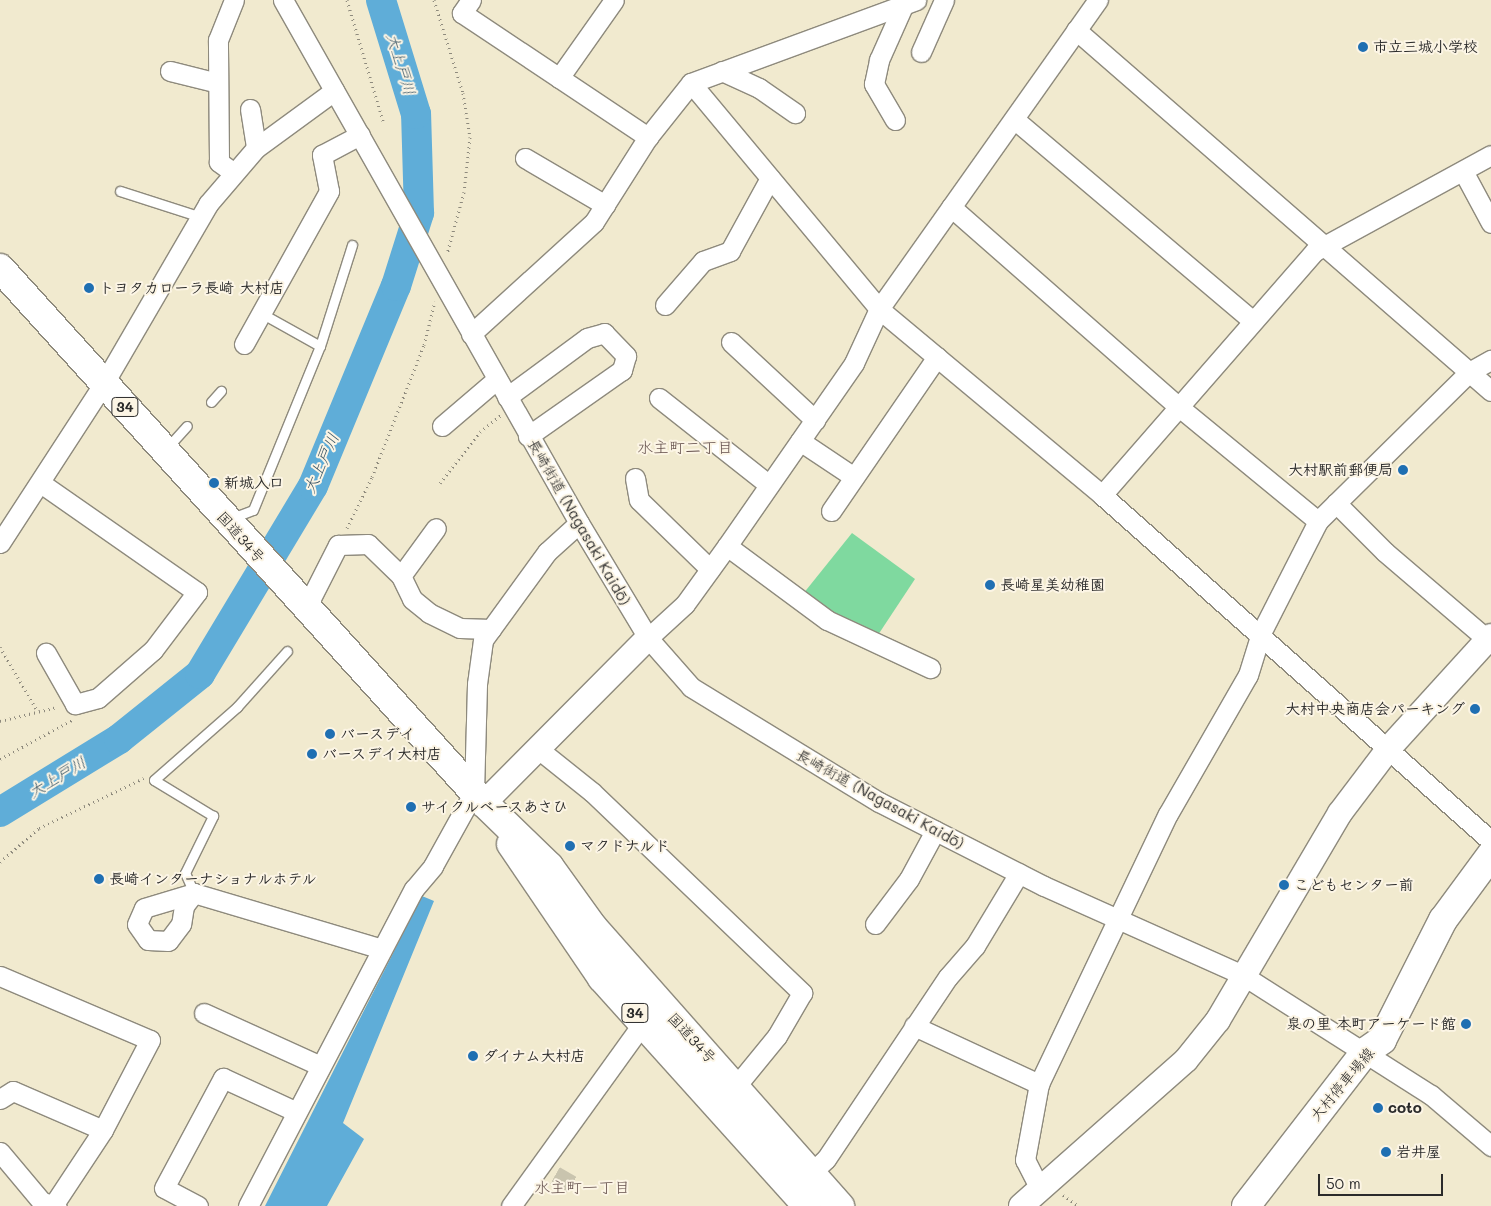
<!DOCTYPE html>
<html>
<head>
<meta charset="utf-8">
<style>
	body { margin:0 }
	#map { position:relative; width:1491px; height:1206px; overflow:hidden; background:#f1eacf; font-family:Mali,"Klee One",sans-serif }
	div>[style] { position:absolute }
	.green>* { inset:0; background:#7fd99f }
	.water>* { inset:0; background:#5fadd8 }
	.river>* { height:30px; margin:-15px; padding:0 15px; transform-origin:15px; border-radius:15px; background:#5fadd8 }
	.minor-tunnel>* { height:19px; margin-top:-9.5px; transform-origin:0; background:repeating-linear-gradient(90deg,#c9c4ae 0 19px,transparent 0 28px) }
	.path>* { height:3px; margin-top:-1.5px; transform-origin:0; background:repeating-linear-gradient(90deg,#8e8a7d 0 1px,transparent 0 5px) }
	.roads { filter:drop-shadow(1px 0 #8e8a7d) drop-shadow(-1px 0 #8e8a7d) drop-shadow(0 1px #8e8a7d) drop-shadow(0 -1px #8e8a7d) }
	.service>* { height:9px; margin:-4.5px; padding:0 4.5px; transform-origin:4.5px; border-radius:4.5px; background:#fff }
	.minor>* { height:19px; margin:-9.5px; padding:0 9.5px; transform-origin:9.5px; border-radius:9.5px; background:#fff }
	.tertiary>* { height:24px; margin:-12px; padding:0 12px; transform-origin:12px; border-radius:12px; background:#fff }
	.primary>* { height:28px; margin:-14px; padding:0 14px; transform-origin:14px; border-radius:14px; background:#fff }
	.trunk>* { height:28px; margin:-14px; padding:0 14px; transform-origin:14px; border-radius:14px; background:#fff }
	.dots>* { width:14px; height:14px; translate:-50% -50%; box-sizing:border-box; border:2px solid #fcf5e5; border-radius:50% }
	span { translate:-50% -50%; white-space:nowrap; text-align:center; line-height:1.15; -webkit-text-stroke:4px #fcf5e5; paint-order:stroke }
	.shield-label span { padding:1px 4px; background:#fcf5e5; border:1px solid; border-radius:4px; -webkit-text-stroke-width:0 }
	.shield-label { font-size:14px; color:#2b2b2b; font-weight:700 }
	.poi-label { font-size:15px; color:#2b2b2b; font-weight:700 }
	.left { translate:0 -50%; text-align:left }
	.right { translate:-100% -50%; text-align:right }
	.street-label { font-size:15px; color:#2b2b2b }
	.water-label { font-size:16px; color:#3d5868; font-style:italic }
	.neighbourhood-label { font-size:16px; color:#685450 }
	.scale { position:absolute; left:1318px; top:1174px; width:125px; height:22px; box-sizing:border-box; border:2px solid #2b2b2b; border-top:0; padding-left:6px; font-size:15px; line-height:18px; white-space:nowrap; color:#2b2b2b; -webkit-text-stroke:4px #fcf5e5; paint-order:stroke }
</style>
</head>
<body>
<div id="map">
	<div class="green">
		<i style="clip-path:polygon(852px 533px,915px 579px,876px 638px,803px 594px)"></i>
	</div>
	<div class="water">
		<i style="clip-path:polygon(422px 896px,434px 901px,343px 1123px,364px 1139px,327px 1206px,265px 1206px)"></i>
	</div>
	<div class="river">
		<i style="left:0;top:812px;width:140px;rotate:-31.5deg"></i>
		<i style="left:119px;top:739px;width:104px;rotate:-38.7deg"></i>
		<i style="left:200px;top:674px;width:219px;rotate:-59deg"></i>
		<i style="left:313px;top:486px;width:217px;rotate:-67.5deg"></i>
		<i style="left:396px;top:286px;width:77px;rotate:-72.5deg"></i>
		<i style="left:419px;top:213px;width:99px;rotate:-91.7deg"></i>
		<i style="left:416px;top:114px;width:119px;rotate:-107.1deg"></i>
	</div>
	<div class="minor-tunnel">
		<i style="left:555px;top:1175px;width:24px;rotate:30deg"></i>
	</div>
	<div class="path">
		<i style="left:347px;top:0;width:129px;rotate:73.4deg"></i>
		<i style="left:434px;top:0;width:97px;rotate:72.7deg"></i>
		<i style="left:463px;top:93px;width:45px;rotate:81deg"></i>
		<i style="left:470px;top:137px;width:55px;rotate:96.2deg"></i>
		<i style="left:464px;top:192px;width:64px;rotate:105.3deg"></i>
		<i style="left:440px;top:483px;width:65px;rotate:-51.9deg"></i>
		<i style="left:480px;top:432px;width:27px;rotate:-39deg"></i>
		<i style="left:347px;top:528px;width:57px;rotate:-63.9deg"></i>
		<i style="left:372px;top:477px;width:142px;rotate:-68.5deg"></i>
		<i style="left:424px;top:345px;width:45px;rotate:-76deg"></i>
		<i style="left:0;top:647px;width:73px;rotate:59.6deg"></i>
		<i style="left:0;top:721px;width:59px;rotate:-13.8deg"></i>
		<i style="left:0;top:759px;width:82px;rotate:-28.4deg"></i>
		<i style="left:0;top:862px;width:52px;rotate:-41.1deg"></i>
		<i style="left:39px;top:828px;width:116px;rotate:-25.5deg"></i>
		<i style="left:1063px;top:1195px;width:19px;rotate:35deg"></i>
	</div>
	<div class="roads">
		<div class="service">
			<i style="left:120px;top:191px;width:85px;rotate:17.8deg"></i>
			<i style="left:320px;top:346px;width:106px;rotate:-72.4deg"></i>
			<i style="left:211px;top:402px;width:15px;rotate:-48deg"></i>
			<i style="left:166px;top:449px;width:31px;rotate:-48deg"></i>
			<i style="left:232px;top:518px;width:22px;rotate:-21deg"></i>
			<i style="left:253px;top:510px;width:177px;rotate:-67.8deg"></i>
			<i style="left:320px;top:346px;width:68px;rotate:-150.8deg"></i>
			<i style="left:194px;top:893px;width:22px;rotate:-114deg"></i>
			<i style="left:185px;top:873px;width:64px;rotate:-63.8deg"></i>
			<i style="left:213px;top:816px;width:69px;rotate:-148.6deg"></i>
			<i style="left:154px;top:780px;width:111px;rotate:-41.3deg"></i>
			<i style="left:237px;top:707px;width:75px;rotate:-48.2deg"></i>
		</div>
		<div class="minor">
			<i style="left:283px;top:0;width:601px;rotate:60.49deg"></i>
			<i style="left:579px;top:523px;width:134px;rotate:59deg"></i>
			<i style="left:648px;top:638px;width:65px;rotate:48.7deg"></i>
			<i style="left:691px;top:687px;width:220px;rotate:31.5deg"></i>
			<i style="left:879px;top:802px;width:185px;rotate:27deg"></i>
			<i style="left:1044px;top:886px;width:216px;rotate:24.1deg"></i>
			<i style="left:1241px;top:974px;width:225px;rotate:32.5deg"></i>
			<i style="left:1431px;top:1095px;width:79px;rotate:40.4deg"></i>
			<i style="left:471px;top:0;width:16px;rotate:125deg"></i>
			<i style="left:462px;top:13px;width:224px;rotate:33.7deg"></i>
			<i style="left:1076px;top:30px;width:550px;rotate:41.02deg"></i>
			<i style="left:921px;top:52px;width:57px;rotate:-66.1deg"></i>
			<i style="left:170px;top:71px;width:49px;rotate:14deg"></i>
			<i style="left:722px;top:71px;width:41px;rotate:24.7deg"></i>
			<i style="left:759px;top:88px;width:44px;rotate:34.8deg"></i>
			<i style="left:559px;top:78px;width:95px;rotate:-54.8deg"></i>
			<i style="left:691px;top:83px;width:294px;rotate:50.2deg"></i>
			<i style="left:879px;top:309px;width:290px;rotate:39.8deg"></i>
			<i style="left:1102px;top:495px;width:521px;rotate:41.65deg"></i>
			<i style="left:250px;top:109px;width:39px;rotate:81deg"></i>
			<i style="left:1014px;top:119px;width:312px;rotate:40.2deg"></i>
			<i style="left:895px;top:120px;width:42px;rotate:-120.3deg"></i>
			<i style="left:874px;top:84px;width:25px;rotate:-78deg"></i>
			<i style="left:879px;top:60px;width:59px;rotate:-66deg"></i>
			<i style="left:525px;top:158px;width:93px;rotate:30.4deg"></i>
			<i style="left:1463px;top:171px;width:59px;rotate:61.7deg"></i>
			<i style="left:234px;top:173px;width:19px;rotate:-144deg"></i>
			<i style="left:219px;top:162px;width:122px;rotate:-90.5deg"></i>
			<i style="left:218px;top:40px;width:43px;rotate:-68.2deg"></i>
			<i style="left:951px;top:207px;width:303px;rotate:41.3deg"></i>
			<i style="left:1179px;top:407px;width:180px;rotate:39.4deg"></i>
			<i style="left:665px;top:305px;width:58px;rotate:-49.2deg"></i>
			<i style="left:703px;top:261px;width:29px;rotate:-20deg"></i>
			<i style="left:730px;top:251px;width:83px;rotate:-61.3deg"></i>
			<i style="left:471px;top:334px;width:166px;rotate:-42.3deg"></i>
			<i style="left:594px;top:222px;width:101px;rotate:-57.6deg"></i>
			<i style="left:648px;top:137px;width:69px;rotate:-51.5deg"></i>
			<i style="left:691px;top:83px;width:240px;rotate:-20.2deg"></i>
			<i style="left:731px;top:342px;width:115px;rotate:42.9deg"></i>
			<i style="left:244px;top:344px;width:175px;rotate:-60.9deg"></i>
			<i style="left:329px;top:191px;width:37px;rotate:-101deg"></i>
			<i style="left:322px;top:155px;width:43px;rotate:-27.8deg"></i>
			<i style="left:507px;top:397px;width:99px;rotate:-36.4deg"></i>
			<i style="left:587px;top:338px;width:18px;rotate:-16deg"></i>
			<i style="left:604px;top:333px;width:32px;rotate:46deg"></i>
			<i style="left:626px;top:356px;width:15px;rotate:106deg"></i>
			<i style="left:622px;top:370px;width:115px;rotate:144.9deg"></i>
			<i style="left:659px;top:398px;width:140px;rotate:38.3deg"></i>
			<i style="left:442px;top:426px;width:72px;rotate:-40.5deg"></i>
			<i style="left:800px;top:441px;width:65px;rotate:33.7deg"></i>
			<i style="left:635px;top:478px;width:22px;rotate:80deg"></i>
			<i style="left:639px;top:500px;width:99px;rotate:44.2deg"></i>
			<i style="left:42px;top:484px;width:189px;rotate:34.9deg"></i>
			<i style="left:197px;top:592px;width:73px;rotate:127.2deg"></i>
			<i style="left:153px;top:650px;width:73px;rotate:138.9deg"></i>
			<i style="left:98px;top:698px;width:24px;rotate:165deg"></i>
			<i style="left:75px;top:704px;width:59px;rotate:-119.6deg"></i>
			<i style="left:1102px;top:495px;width:324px;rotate:-48.9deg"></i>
			<i style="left:1315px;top:251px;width:200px;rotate:-28.6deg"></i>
			<i style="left:1336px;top:503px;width:69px;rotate:45deg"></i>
			<i style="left:1385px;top:552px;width:135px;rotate:40.5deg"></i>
			<i style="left:831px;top:511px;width:187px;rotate:-55.5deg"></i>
			<i style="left:0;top:543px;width:191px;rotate:-57deg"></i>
			<i style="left:104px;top:383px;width:207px;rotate:-59.8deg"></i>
			<i style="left:208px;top:204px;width:74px;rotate:-49.4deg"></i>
			<i style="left:256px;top:148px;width:97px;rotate:-36.2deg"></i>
			<i style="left:727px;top:546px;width:124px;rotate:36.5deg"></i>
			<i style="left:827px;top:620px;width:114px;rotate:25deg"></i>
			<i style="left:401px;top:576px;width:59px;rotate:-53.9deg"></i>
			<i style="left:306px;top:608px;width:71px;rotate:-63.1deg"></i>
			<i style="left:338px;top:545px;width:30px;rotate:-2deg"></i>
			<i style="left:368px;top:544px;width:46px;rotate:44.1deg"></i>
			<i style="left:401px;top:576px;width:25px;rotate:64deg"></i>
			<i style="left:412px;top:599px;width:22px;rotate:39deg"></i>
			<i style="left:429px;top:613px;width:34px;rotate:26deg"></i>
			<i style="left:460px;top:628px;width:31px;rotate:2deg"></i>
			<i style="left:648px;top:638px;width:50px;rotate:-42.6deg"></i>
			<i style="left:685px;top:604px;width:72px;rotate:-54.1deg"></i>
			<i style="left:727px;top:546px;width:223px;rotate:-55.2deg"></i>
			<i style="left:854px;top:363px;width:60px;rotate:-65.2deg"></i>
			<i style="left:879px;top:309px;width:379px;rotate:-54.7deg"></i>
			<i style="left:537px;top:748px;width:70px;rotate:38.7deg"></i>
			<i style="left:592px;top:792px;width:291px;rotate:43.7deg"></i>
			<i style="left:802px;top:993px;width:50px;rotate:120.2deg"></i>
			<i style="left:777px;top:1036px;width:63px;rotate:129.2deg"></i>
			<i style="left:194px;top:893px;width:16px;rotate:128deg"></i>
			<i style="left:184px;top:906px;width:18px;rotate:99deg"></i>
			<i style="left:181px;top:924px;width:21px;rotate:127deg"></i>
			<i style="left:168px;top:941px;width:20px;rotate:-177deg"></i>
			<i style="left:148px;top:940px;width:19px;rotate:-125deg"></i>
			<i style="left:137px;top:924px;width:17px;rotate:-66deg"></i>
			<i style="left:144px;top:908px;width:52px;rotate:-16.7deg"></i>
			<i style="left:194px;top:893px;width:196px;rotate:16.6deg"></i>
			<i style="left:875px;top:924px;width:56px;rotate:-52.9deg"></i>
			<i style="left:909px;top:879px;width:55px;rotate:-61.6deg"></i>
			<i style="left:0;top:976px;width:163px;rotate:23.1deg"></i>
			<i style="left:150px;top:1040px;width:102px;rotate:117.6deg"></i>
			<i style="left:103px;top:1130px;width:89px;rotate:123.5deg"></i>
			<i style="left:204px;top:1013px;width:128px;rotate:24.4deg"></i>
			<i style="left:914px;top:1026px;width:138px;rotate:24.9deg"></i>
			<i style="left:0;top:1099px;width:15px;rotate:-32deg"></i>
			<i style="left:13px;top:1091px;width:98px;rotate:23.4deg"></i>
			<i style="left:0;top:1152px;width:65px;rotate:50deg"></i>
			<i style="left:42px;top:1202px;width:15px;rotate:16deg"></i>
			<i style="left:812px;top:1172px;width:19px;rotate:-43deg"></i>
			<i style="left:826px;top:1159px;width:219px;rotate:-56.2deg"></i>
			<i style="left:948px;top:977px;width:41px;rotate:-48.9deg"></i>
			<i style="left:975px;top:946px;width:85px;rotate:-58.9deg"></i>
			<i style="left:1040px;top:1189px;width:33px;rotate:-117deg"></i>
			<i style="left:1025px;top:1160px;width:77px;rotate:-79.6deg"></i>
			<i style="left:1039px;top:1084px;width:299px;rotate:-64.5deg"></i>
			<i style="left:1168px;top:814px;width:160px;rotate:-60.1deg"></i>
			<i style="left:1248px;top:675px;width:44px;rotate:-72.8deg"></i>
			<i style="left:1261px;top:633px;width:126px;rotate:-63deg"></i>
			<i style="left:1318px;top:521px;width:212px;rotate:-44.6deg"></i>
			<i style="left:1469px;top:372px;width:25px;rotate:-29deg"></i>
			<i style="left:198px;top:1206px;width:38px;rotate:-152deg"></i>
			<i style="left:164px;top:1188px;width:125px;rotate:-61.8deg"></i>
			<i style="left:223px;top:1078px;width:81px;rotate:24.7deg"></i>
			<i style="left:248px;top:1206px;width:358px;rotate:-62.4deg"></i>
			<i style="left:414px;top:889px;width:30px;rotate:-50deg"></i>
			<i style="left:433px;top:866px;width:85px;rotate:-61deg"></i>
			<i style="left:474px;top:792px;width:108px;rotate:-88.4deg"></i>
			<i style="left:477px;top:684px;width:44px;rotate:-82.2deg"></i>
			<i style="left:483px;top:640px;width:109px;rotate:-54deg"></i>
			<i style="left:547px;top:552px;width:43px;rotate:-42.2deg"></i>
			<i style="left:511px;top:1206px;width:236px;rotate:-54.2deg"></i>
		</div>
		<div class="tertiary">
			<i style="left:484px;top:803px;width:233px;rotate:-45.2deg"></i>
			<i style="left:1021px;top:1206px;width:220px;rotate:-41.5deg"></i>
			<i style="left:1186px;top:1060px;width:51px;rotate:-51.3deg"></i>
			<i style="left:1218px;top:1020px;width:240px;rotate:-59.5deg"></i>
			<i style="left:1340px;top:813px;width:83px;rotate:-52.9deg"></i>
			<i style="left:1390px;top:747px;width:150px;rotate:-47.7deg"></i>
		</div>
		<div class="primary">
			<i style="left:1246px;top:1206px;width:195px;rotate:-52.3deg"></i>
			<i style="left:1365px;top:1052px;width:21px;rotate:-35deg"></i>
			<i style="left:1382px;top:1040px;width:135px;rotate:-63.1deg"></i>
			<i style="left:1443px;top:920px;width:81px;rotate:-53.6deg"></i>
		</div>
		<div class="trunk">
			<i style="left:0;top:268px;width:721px;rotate:47.87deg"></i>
			<i style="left:484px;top:803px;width:91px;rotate:44.1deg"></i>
			<i style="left:549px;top:866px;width:75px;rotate:54.2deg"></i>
			<i style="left:593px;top:927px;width:373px;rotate:48.5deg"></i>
			<i style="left:511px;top:844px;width:162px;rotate:55.8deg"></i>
			<i style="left:602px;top:978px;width:307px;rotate:48deg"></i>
		</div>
	</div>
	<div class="dots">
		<i style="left:1363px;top:47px;background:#1f6fb2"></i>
		<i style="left:89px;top:288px;background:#1f6fb2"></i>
		<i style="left:1403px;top:470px;background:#1f6fb2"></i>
		<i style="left:214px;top:483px;background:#1f6fb2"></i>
		<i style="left:990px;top:585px;background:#1f6fb2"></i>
		<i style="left:1475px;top:709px;background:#1f6fb2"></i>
		<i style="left:330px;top:734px;background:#1f6fb2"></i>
		<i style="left:312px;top:754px;background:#1f6fb2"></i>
		<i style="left:411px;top:807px;background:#1f6fb2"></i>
		<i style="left:570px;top:846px;background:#1f6fb2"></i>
		<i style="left:99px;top:879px;background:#1f6fb2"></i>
		<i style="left:1284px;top:885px;background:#1f6fb2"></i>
		<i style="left:1466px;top:1024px;background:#1f6fb2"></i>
		<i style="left:473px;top:1056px;background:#1f6fb2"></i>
		<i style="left:1378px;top:1108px;background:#1f6fb2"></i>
		<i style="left:1386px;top:1152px;background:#1f6fb2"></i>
	</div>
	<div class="shield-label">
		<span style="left:125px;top:407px">34</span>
		<span style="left:635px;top:1013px">34</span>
	</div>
	<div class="poi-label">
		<span class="left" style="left:1373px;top:47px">市立三城小学校</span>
		<span class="left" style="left:99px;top:288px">トヨタカローラ長崎 大村店</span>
		<span class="right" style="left:1393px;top:470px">大村駅前郵便局</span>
		<span class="left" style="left:224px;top:483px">新城入口</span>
		<span class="left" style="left:1000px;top:585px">長崎星美幼稚園</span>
		<span class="right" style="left:1465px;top:709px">大村中央商店会パーキング</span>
		<span class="left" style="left:340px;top:734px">バースデイ</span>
		<span class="left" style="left:322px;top:754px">バースデイ大村店</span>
		<span class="left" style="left:421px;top:807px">サイクルベースあさひ</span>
		<span class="left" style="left:580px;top:846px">マクドナルド</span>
		<span class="left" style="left:109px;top:879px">長崎インターナショナルホテル</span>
		<span class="left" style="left:1294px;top:885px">こどもセンター前</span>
		<span class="right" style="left:1456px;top:1024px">泉の里 本町アーケード館</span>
		<span class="left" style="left:483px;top:1056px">ダイナム大村店</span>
		<span class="left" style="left:1388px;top:1108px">coto</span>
		<span class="left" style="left:1396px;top:1152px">岩井屋</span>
	</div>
	<div class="street-label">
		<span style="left:579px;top:522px;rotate:60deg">長崎街道 (Nagasaki Kaidō)</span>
		<span style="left:241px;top:537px;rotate:48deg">国道34号</span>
		<span style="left:880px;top:799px;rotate:29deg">長崎街道 (Nagasaki Kaidō)</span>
		<span style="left:692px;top:1038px;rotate:47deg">国道34号</span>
		<span style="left:1342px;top:1084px;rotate:-50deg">大村停車場線</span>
	</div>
	<div class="water-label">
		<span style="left:401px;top:64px;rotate:73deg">大上戸川</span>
		<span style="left:321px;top:463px;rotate:-66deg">大上戸川</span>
		<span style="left:57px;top:777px;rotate:-31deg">大上戸川</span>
	</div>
	<div class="neighbourhood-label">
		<span style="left:685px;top:447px">水主町二丁目</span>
		<span style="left:582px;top:1187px">水主町一丁目</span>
	</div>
	<div class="scale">50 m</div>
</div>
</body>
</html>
